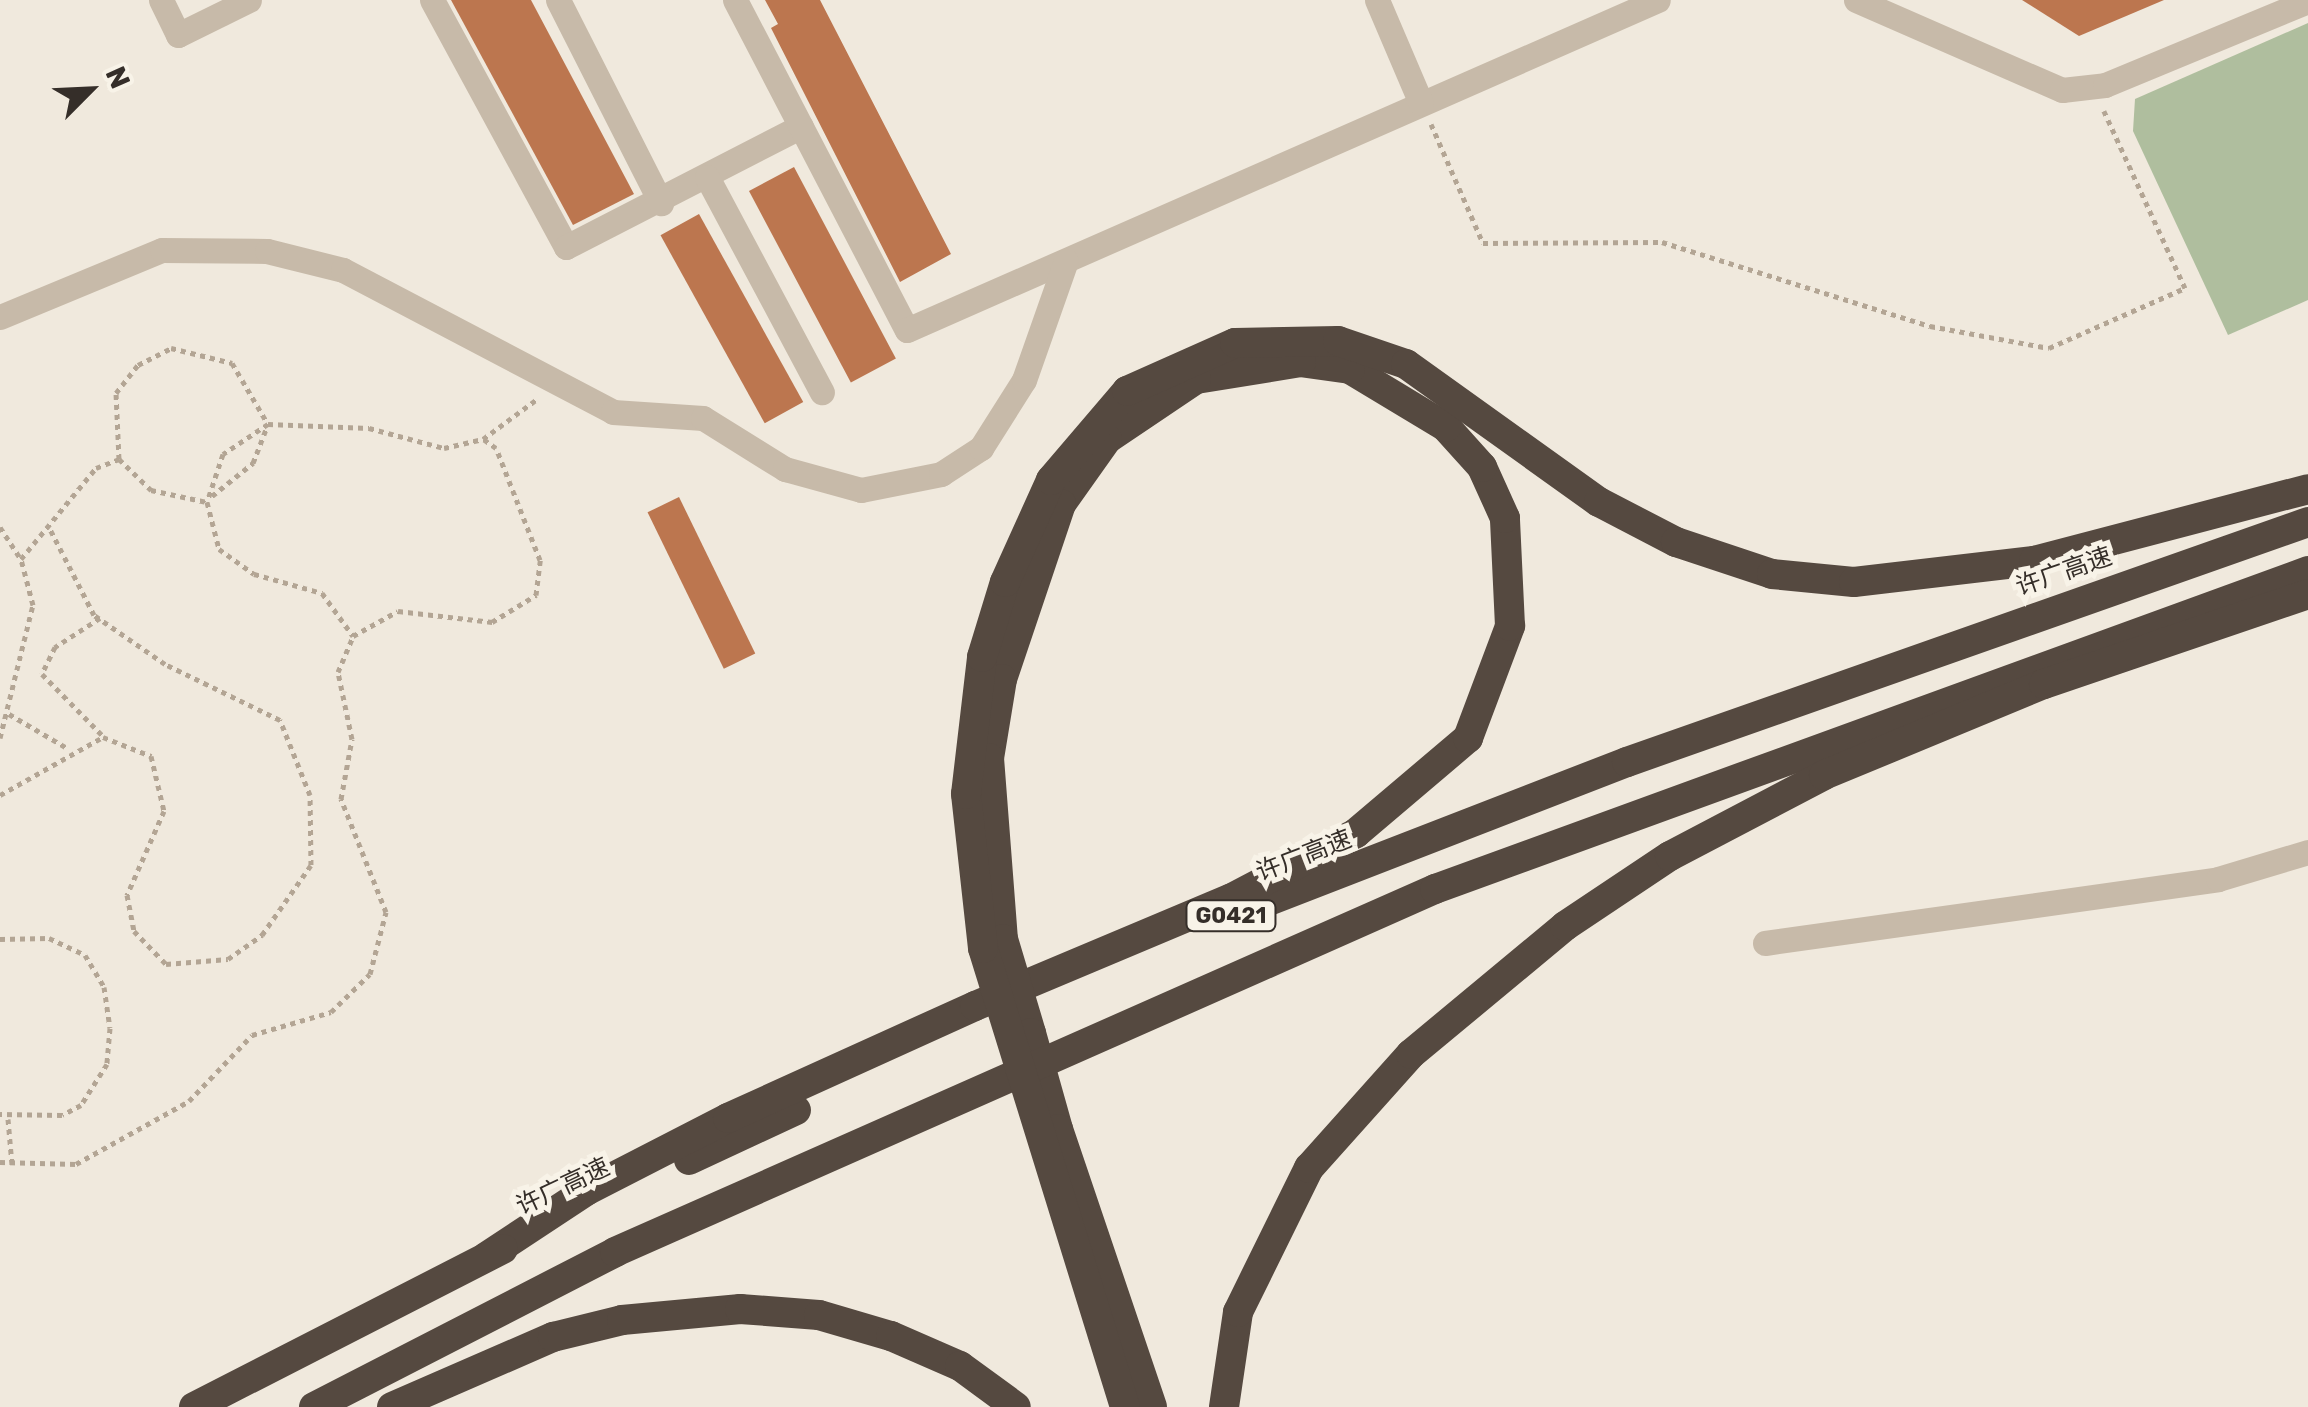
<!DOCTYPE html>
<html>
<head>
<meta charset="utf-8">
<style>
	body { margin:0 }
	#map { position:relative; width:2308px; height:1407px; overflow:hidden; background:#f0e9dd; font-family:Rubik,"Noto Sans SC",sans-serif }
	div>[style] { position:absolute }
	.green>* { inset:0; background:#afbe9e }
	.building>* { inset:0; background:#bc764f; transform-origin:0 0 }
	.path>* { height:5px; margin-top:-2.5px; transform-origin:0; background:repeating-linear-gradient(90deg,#b3a594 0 5px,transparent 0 10px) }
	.minor>* { height:25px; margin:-12.5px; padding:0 12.5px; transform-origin:12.5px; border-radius:12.5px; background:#c7baa9 }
	.highway>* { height:30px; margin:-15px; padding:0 15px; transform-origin:15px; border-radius:15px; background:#554940 }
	span { translate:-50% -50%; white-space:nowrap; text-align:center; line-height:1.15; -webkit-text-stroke:10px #f8f3e8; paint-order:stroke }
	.shield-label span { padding:2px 8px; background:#f8f3e8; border:2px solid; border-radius:8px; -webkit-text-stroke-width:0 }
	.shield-label { font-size:22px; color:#352e29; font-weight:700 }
	.street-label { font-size:25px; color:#352e29 }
	.north { position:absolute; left:40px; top:40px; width:100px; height:100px; -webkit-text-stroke:8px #f8f3e8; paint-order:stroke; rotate:66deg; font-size:28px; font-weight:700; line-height:40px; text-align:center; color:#352e29 }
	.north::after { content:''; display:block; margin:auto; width:35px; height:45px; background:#352e29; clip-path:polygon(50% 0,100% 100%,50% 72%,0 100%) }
</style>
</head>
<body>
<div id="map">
	<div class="green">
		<i style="clip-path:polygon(2308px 23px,2308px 300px,2228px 335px,2133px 131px,2135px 99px)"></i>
	</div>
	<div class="building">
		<i style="clip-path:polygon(451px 0,531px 0,634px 194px,573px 225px)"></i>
		<i style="clip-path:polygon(765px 0,820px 0,951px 254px,900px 282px,771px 28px,778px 24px)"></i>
		<i style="clip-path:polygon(2022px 0,2164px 0,2079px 36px)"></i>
		<i style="left:794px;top:167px;width:217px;height:51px;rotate:62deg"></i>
		<i style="left:699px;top:214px;width:215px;height:44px;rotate:61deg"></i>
		<i style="left:679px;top:497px;width:174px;height:35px;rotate:64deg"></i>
	</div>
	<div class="path">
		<i style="left:1431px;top:124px;width:130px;rotate:66.4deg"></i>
		<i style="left:1483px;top:243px;width:179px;rotate:-0.3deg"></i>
		<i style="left:1662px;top:242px;width:281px;rotate:17.4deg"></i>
		<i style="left:1930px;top:326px;width:121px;rotate:10.5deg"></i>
		<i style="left:2049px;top:348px;width:149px;rotate:-23.8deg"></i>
		<i style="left:2185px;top:288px;width:195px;rotate:-114.6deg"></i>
		<i style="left:119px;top:459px;width:66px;rotate:-92.6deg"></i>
		<i style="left:116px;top:393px;width:36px;rotate:-52deg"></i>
		<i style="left:138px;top:365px;width:37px;rotate:-27deg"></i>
		<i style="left:171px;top:348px;width:63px;rotate:13.8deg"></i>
		<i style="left:232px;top:363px;width:71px;rotate:59.5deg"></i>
		<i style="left:268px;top:424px;width:54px;rotate:146.3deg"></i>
		<i style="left:223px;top:454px;width:51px;rotate:108.4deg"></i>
		<i style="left:212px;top:496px;width:53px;rotate:-38.8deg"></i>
		<i style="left:253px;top:463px;width:42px;rotate:-69deg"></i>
		<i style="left:268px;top:424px;width:101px;rotate:2.3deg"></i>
		<i style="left:369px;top:428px;width:78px;rotate:14.9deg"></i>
		<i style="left:444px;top:448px;width:39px;rotate:-13deg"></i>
		<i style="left:0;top:527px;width:38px;rotate:57deg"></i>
		<i style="left:21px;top:559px;width:118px;rotate:-50.5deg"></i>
		<i style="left:96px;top:468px;width:25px;rotate:-21deg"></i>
		<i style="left:119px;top:459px;width:45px;rotate:44.1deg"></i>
		<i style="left:151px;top:490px;width:57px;rotate:12.1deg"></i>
		<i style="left:207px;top:502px;width:49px;rotate:75.7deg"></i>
		<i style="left:219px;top:549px;width:43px;rotate:35.5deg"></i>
		<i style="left:254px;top:574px;width:71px;rotate:15.6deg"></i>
		<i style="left:322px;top:593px;width:53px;rotate:54.2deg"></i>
		<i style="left:100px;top:618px;width:54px;rotate:147.2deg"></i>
		<i style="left:55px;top:647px;width:30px;rotate:116deg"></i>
		<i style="left:42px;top:674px;width:87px;rotate:45.5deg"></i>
		<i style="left:9px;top:714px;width:69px;rotate:30.3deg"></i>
		<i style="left:0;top:738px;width:137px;rotate:-76.1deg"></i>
		<i style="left:33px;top:605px;width:48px;rotate:-104.6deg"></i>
		<i style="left:0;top:795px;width:118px;rotate:-29.4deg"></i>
		<i style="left:103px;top:737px;width:52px;rotate:21.6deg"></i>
		<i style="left:151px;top:756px;width:57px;rotate:76.7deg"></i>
		<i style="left:164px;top:811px;width:92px;rotate:113.8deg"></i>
		<i style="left:127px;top:895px;width:37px;rotate:79deg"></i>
		<i style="left:134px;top:931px;width:46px;rotate:45.9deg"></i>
		<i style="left:166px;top:964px;width:62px;rotate:-4.6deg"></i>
		<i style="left:228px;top:959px;width:42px;rotate:-35.2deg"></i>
		<i style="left:262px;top:935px;width:85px;rotate:-55deg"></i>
		<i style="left:311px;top:865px;width:70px;rotate:-90.8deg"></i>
		<i style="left:310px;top:795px;width:81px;rotate:-111.8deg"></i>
		<i style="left:280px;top:720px;width:128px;rotate:-154deg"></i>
		<i style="left:165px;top:664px;width:86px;rotate:-145.4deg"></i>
		<i style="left:94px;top:615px;width:97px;rotate:-117.1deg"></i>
		<i style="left:0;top:939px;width:49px;rotate:-1.2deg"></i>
		<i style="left:49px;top:938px;width:40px;rotate:25deg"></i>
		<i style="left:85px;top:955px;width:37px;rotate:59deg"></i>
		<i style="left:104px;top:987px;width:41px;rotate:81.7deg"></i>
		<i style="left:110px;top:1028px;width:36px;rotate:95deg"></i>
		<i style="left:107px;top:1064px;width:49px;rotate:122.4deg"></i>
		<i style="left:81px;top:1105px;width:21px;rotate:152deg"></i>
		<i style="left:62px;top:1115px;width:62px;rotate:-179.1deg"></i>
		<i style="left:8px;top:1119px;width:46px;rotate:85deg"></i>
		<i style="left:0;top:1162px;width:76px;rotate:1.5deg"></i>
		<i style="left:76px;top:1164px;width:129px;rotate:-29.1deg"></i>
		<i style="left:189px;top:1101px;width:91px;rotate:-46.3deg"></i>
		<i style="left:252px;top:1035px;width:82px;rotate:-16.2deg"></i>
		<i style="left:331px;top:1012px;width:54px;rotate:-44.3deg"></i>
		<i style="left:370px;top:974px;width:64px;rotate:-75.5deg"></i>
		<i style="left:386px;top:912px;width:122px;rotate:-111.7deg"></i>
		<i style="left:341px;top:799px;width:61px;rotate:-79.6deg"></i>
		<i style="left:352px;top:739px;width:68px;rotate:-101.8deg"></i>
		<i style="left:338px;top:672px;width:39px;rotate:-67deg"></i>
		<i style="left:353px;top:636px;width:51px;rotate:-29.1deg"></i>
		<i style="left:398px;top:611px;width:95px;rotate:6.7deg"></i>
		<i style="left:492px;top:622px;width:52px;rotate:-31.5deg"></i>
		<i style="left:536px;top:595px;width:35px;rotate:-83deg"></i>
		<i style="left:540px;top:560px;width:120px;rotate:-111.4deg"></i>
		<i style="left:496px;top:448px;width:16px;rotate:-145deg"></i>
		<i style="left:483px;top:439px;width:67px;rotate:-36.5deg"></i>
	</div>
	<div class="minor">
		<i style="left:161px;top:0;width:39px;rotate:64deg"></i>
		<i style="left:178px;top:35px;width:79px;rotate:-26.2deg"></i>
		<i style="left:432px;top:0;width:281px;rotate:61.5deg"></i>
		<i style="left:566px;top:247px;width:264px;rotate:-27.2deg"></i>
		<i style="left:558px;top:0;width:228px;rotate:63.1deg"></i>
		<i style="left:735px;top:0;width:372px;rotate:62.5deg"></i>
		<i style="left:907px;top:330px;width:820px;rotate:-23.72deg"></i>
		<i style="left:1377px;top:0;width:112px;rotate:66.9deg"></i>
		<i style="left:1856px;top:0;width:225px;rotate:23.6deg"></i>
		<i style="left:2062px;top:90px;width:43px;rotate:-6.6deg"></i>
		<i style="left:2105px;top:85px;width:220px;rotate:-22.5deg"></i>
		<i style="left:707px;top:177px;width:244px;rotate:61.9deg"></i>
		<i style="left:0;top:317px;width:175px;rotate:-22.5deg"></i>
		<i style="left:162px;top:250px;width:105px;rotate:0.5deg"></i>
		<i style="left:267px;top:251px;width:78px;rotate:14deg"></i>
		<i style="left:343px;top:270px;width:305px;rotate:27.7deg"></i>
		<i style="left:613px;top:412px;width:90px;rotate:3.8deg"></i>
		<i style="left:703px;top:418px;width:97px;rotate:31.9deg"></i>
		<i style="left:785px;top:469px;width:79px;rotate:15.4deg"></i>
		<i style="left:861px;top:490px;width:82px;rotate:-11.3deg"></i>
		<i style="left:941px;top:474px;width:48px;rotate:-33deg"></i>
		<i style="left:981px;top:448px;width:80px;rotate:-57.7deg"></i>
		<i style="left:1024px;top:380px;width:126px;rotate:-70.6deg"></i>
		<i style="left:1765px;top:943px;width:457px;rotate:-8deg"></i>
		<i style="left:2218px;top:879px;width:94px;rotate:-16.7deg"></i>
	</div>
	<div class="highway">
		<i style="left:1240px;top:912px;width:415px;rotate:-21.2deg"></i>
		<i style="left:1627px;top:762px;width:722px;rotate:-19.41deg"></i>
		<i style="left:689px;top:1160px;width:118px;rotate:-25deg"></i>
		<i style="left:486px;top:1257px;width:120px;rotate:-33.4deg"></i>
		<i style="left:586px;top:1191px;width:160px;rotate:-27.2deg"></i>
		<i style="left:728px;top:1118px;width:271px;rotate:-24.4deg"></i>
		<i style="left:975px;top:1006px;width:277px;rotate:-22.8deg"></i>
		<i style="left:1230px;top:899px;width:142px;rotate:-27.6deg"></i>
		<i style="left:1356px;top:833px;width:147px;rotate:-40.3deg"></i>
		<i style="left:1468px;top:738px;width:120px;rotate:-69.4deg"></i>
		<i style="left:1510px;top:626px;width:108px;rotate:-92.7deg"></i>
		<i style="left:1505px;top:518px;width:56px;rotate:-114.3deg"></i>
		<i style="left:1482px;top:467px;width:54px;rotate:-132deg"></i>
		<i style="left:1446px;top:427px;width:112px;rotate:-148.9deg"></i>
		<i style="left:1350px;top:369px;width:49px;rotate:-171.9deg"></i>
		<i style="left:1301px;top:362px;width:106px;rotate:170.8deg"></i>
		<i style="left:1196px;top:379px;width:107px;rotate:146deg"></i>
		<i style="left:1107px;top:439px;width:80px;rotate:125.3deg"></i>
		<i style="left:1061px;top:504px;width:185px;rotate:108.6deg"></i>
		<i style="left:1002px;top:679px;width:80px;rotate:99.3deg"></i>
		<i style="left:989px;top:758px;width:182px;rotate:85.6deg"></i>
		<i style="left:1003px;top:939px;width:98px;rotate:73.4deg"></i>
		<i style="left:1031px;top:1033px;width:100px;rotate:74.3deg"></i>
		<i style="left:1058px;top:1129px;width:293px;rotate:71.3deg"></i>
		<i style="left:194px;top:1407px;width:347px;rotate:-27.1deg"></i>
		<i style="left:314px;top:1407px;width:339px;rotate:-27.2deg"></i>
		<i style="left:615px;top:1252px;width:897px;rotate:-23.88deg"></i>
		<i style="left:1435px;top:889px;width:929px;rotate:-20.01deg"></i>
		<i style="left:392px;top:1407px;width:176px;rotate:-23.5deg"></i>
		<i style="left:553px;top:1337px;width:71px;rotate:-13.8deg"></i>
		<i style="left:622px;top:1320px;width:119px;rotate:-5.3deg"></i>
		<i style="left:740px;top:1309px;width:79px;rotate:4.3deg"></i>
		<i style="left:819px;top:1315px;width:75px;rotate:16.3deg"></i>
		<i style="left:891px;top:1336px;width:75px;rotate:23.5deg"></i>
		<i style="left:960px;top:1366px;width:69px;rotate:36.2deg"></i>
		<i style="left:1125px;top:1407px;width:480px;rotate:-107.2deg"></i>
		<i style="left:983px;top:948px;width:155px;rotate:-96.3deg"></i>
		<i style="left:966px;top:794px;width:138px;rotate:-83.3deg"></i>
		<i style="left:982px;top:657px;width:78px;rotate:-73deg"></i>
		<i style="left:1005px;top:582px;width:112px;rotate:-65.7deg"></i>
		<i style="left:1051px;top:480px;width:117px;rotate:-49.5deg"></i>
		<i style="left:1127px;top:391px;width:118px;rotate:-24deg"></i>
		<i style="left:1235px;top:343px;width:103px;rotate:-1.1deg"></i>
		<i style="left:1338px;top:341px;width:72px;rotate:18.7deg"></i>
		<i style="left:1406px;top:364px;width:237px;rotate:35.6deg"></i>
		<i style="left:1599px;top:502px;width:87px;rotate:27.5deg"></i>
		<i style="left:1676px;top:542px;width:101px;rotate:18.4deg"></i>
		<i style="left:1772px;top:574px;width:82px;rotate:5.6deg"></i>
		<i style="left:1854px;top:582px;width:181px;rotate:-6.7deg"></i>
		<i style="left:2034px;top:561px;width:283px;rotate:-14.7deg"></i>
		<i style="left:1224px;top:1407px;width:96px;rotate:-81.6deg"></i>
		<i style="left:1238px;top:1312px;width:161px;rotate:-63.8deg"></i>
		<i style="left:1309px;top:1168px;width:153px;rotate:-48.2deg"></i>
		<i style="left:1411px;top:1054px;width:200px;rotate:-39.7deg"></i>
		<i style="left:1565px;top:926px;width:126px;rotate:-33.7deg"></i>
		<i style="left:1670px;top:856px;width:174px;rotate:-27.7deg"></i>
		<i style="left:1824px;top:775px;width:238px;rotate:-22.5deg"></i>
		<i style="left:2044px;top:684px;width:279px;rotate:-18.8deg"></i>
	</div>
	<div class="shield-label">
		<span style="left:1231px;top:916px">G0421</span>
	</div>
	<div class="street-label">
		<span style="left:2064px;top:572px;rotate:-19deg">许广高速</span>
		<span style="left:1304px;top:856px;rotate:-21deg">许广高速</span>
		<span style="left:563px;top:1187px;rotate:-25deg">许广高速</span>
	</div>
	<div class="north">N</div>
</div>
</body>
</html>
